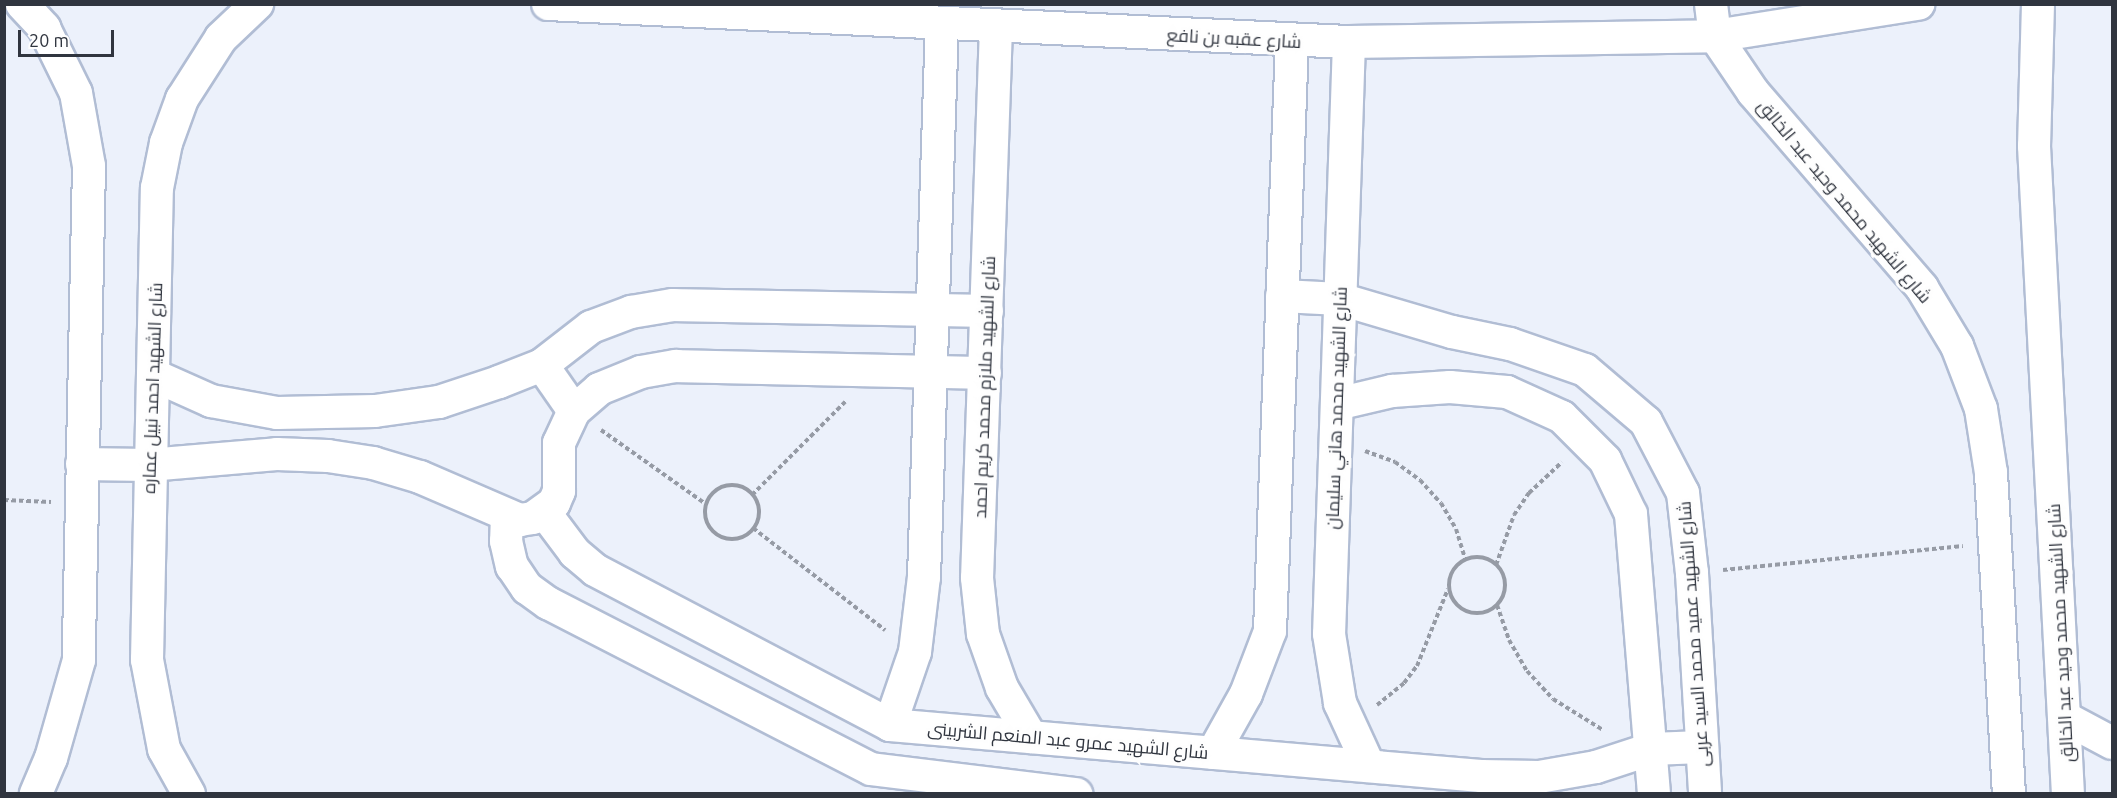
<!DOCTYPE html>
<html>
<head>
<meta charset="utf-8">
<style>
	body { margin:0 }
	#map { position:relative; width:2117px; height:798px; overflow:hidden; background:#ecf1fb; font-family:Ubuntu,Cairo,sans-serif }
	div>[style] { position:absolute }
	.path>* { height:4px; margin-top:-2px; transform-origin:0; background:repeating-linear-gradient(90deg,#969ba5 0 4.5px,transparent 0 7.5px) }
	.path>.ring { margin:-2px; padding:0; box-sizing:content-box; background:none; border:4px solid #969ba5; border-radius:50% }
	.roads { filter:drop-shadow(2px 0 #b1bdd4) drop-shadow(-2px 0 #b1bdd4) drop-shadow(0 2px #b1bdd4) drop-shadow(0 -2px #b1bdd4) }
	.street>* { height:32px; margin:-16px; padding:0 16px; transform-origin:16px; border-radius:16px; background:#fff }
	span { translate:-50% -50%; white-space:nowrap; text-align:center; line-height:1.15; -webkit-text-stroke:6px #fefefe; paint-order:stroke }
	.street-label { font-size:18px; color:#30353f }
	.frame { position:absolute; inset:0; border:6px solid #30353f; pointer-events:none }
	.scale { position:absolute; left:18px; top:30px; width:96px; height:27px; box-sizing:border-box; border:3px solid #30353f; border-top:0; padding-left:8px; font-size:18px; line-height:21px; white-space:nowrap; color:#30353f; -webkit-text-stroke:4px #fefefe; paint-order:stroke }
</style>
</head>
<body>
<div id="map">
	<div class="path">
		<i style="left:601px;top:430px;width:128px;rotate:35.2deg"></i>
		<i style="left:1365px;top:451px;width:32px;rotate:20deg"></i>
		<i style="left:1395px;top:462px;width:31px;rotate:36deg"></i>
		<i style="left:1420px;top:480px;width:31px;rotate:48deg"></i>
		<i style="left:1441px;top:503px;width:30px;rotate:60deg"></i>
		<i style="left:1456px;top:529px;width:31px;rotate:73deg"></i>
		<i class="ring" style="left:705px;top:485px;width:50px;height:50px"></i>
		<i style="left:752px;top:495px;width:132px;rotate:-45deg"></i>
		<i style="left:4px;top:500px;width:47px;rotate:2.4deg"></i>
		<i style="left:753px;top:528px;width:167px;rotate:37.7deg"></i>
		<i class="ring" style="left:1449px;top:557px;width:52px;height:52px"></i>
		<i style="left:1496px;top:565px;width:53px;rotate:-70.2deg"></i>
		<i style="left:1514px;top:515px;width:27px;rotate:-56deg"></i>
		<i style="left:1529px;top:493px;width:45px;rotate:-43.2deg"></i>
		<i style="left:1723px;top:570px;width:241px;rotate:-5.7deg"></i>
		<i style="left:1497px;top:605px;width:37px;rotate:71deg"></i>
		<i style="left:1509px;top:640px;width:36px;rotate:60deg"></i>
		<i style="left:1527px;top:671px;width:38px;rotate:47deg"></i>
		<i style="left:1553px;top:699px;width:59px;rotate:31.8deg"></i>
		<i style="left:1377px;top:705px;width:35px;rotate:-39deg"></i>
		<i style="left:1404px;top:683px;width:21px;rotate:-53deg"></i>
		<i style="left:1417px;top:666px;width:83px;rotate:-68.1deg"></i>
	</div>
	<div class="roads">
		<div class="street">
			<i style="left:22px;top:4px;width:33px;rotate:47deg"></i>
			<i style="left:44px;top:28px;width:72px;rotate:63.8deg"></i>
			<i style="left:76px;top:93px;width:74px;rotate:79.9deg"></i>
			<i style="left:89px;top:166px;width:494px;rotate:91.2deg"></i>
			<i style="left:79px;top:660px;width:102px;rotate:105.9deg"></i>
			<i style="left:51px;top:758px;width:39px;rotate:113deg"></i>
			<i style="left:548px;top:4px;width:802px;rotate:2.72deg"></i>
			<i style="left:1349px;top:42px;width:366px;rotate:-0.9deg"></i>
			<i style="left:1715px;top:36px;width:206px;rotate:-9deg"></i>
			<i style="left:1711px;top:4px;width:32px;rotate:83deg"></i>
			<i style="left:1715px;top:36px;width:68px;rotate:55.8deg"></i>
			<i style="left:1753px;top:92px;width:259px;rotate:49.2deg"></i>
			<i style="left:1922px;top:288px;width:68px;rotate:58.9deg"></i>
			<i style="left:1957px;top:346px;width:67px;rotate:69.1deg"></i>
			<i style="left:1981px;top:409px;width:65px;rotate:81.1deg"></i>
			<i style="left:1991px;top:473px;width:322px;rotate:86.8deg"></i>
			<i style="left:2038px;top:4px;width:142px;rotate:91.6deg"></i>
			<i style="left:2034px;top:146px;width:649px;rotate:87deg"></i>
			<i style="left:996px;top:27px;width:551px;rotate:91.97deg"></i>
			<i style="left:977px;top:578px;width:56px;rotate:83.9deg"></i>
			<i style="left:983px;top:634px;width:57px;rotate:70.6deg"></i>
			<i style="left:1002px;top:688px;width:57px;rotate:59.4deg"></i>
			<i style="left:1349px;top:42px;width:592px;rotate:91.93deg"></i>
			<i style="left:1329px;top:634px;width:70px;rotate:80.9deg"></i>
			<i style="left:1340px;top:703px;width:69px;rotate:65.3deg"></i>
			<i style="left:1282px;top:296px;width:58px;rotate:3deg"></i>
			<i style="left:1340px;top:299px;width:117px;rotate:16.4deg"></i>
			<i style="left:1452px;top:332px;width:59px;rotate:11.7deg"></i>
			<i style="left:1510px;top:344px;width:79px;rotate:19.1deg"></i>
			<i style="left:1585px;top:370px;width:80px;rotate:40.4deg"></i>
			<i style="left:1646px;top:422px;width:80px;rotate:62.5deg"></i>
			<i style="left:1683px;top:493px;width:81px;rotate:83.6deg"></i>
			<i style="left:1692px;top:573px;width:221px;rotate:86.6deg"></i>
			<i style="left:542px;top:365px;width:56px;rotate:55.2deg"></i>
			<i style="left:153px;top:375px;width:64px;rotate:24.1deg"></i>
			<i style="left:211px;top:401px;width:67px;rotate:10.3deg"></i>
			<i style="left:277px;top:413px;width:98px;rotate:-1.2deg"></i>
			<i style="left:375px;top:411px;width:65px;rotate:-8deg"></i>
			<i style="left:439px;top:402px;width:63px;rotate:-18.4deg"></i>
			<i style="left:499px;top:382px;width:46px;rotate:-21.6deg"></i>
			<i style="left:542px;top:365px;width:62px;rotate:-37.8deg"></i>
			<i style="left:591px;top:327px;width:43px;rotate:-20.6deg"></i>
			<i style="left:631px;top:312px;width:43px;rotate:-9.5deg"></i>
			<i style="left:673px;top:305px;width:314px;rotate:1.1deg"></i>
			<i style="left:1337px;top:404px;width:57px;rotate:-13.3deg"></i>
			<i style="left:1392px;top:391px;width:58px;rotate:-3.9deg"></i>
			<i style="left:1450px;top:387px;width:57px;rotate:5deg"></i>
			<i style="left:1507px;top:392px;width:60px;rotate:24.4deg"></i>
			<i style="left:1562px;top:417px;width:61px;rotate:45deg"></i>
			<i style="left:1605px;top:460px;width:60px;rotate:64.3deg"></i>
			<i style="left:1631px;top:514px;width:281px;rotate:85.3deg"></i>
			<i style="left:82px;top:464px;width:67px;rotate:0.9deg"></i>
			<i style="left:149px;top:465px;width:128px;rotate:-4.9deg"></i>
			<i style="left:277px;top:454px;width:51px;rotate:2.2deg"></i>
			<i style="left:328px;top:456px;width:46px;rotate:8.8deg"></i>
			<i style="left:373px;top:463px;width:49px;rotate:16.6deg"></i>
			<i style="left:420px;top:477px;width:109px;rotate:23.3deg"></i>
			<i style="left:520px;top:520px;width:13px;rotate:-9deg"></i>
			<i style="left:533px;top:518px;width:26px;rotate:-36deg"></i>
			<i style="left:554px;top:503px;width:13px;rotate:-67deg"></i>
			<i style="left:559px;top:491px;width:48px;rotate:-90deg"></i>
			<i style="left:559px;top:443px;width:35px;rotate:-65deg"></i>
			<i style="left:574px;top:411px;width:33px;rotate:-41deg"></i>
			<i style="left:599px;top:389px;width:45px;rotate:-22deg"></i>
			<i style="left:641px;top:372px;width:36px;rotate:-10deg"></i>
			<i style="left:676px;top:366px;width:309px;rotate:1.3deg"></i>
			<i style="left:545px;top:513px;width:50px;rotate:53.1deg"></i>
			<i style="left:575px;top:553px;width:26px;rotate:40deg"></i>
			<i style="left:595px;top:570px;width:333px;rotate:27.7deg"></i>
			<i style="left:890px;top:725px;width:593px;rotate:4.93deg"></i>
			<i style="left:1481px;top:776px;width:58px;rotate:1deg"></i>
			<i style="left:1539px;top:777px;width:58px;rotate:-10deg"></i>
			<i style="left:1596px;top:767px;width:58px;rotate:-18.1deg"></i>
			<i style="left:1651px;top:749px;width:51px;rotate:-2.2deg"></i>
			<i style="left:507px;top:515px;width:26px;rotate:92deg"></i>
			<i style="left:506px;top:541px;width:26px;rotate:77deg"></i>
			<i style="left:512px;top:566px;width:27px;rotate:56deg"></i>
			<i style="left:527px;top:588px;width:26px;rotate:36deg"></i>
			<i style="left:548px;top:603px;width:363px;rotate:27.2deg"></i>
			<i style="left:871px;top:769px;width:207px;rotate:7deg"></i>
			<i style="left:2065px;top:718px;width:53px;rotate:28deg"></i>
			<i style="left:890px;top:725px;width:77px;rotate:-71.1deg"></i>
			<i style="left:915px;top:652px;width:76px;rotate:-83.2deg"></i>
			<i style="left:924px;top:577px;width:553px;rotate:-88.14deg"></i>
			<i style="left:1213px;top:753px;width:68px;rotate:-60.8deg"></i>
			<i style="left:1246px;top:694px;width:67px;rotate:-69.1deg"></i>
			<i style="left:1270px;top:631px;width:589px;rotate:-87.86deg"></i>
			<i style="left:189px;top:794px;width:51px;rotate:-119.1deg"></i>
			<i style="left:164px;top:749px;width:91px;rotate:-100.8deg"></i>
			<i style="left:147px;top:660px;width:472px;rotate:-88.8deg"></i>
			<i style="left:157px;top:188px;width:46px;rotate:-78.7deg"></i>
			<i style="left:166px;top:143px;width:47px;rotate:-70deg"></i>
			<i style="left:182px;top:99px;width:72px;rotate:-57.4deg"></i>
			<i style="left:221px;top:38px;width:50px;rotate:-43.4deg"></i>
		</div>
	</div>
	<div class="street-label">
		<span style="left:1234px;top:38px;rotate:3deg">شارع عقبه بن نافع</span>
		<span style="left:1845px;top:201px;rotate:50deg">شارع الشهيد محمد وحيد عبد الخالق</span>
		<span style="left:984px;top:387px;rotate:-88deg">شارع الشهيد ملازم محمد كريم احمد</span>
		<span style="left:152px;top:388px;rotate:-88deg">شارع الشهيد احمد نبيل عماره</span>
		<span style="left:1336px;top:408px;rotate:-88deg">شارع الشهيد محمد هاني سليمان</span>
		<span style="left:2060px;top:633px;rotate:-93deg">شارع الشهيد محمد وحيد عبد الخالق</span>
		<span style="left:1693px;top:634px;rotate:-94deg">شارع الشهيد عميد محمد السيد عربى</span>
		<span style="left:1068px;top:740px;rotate:5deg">شارع الشهيد عمرو عبد المنعم الشربينى</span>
	</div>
	<div class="frame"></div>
	<div class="scale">20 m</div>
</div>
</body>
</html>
